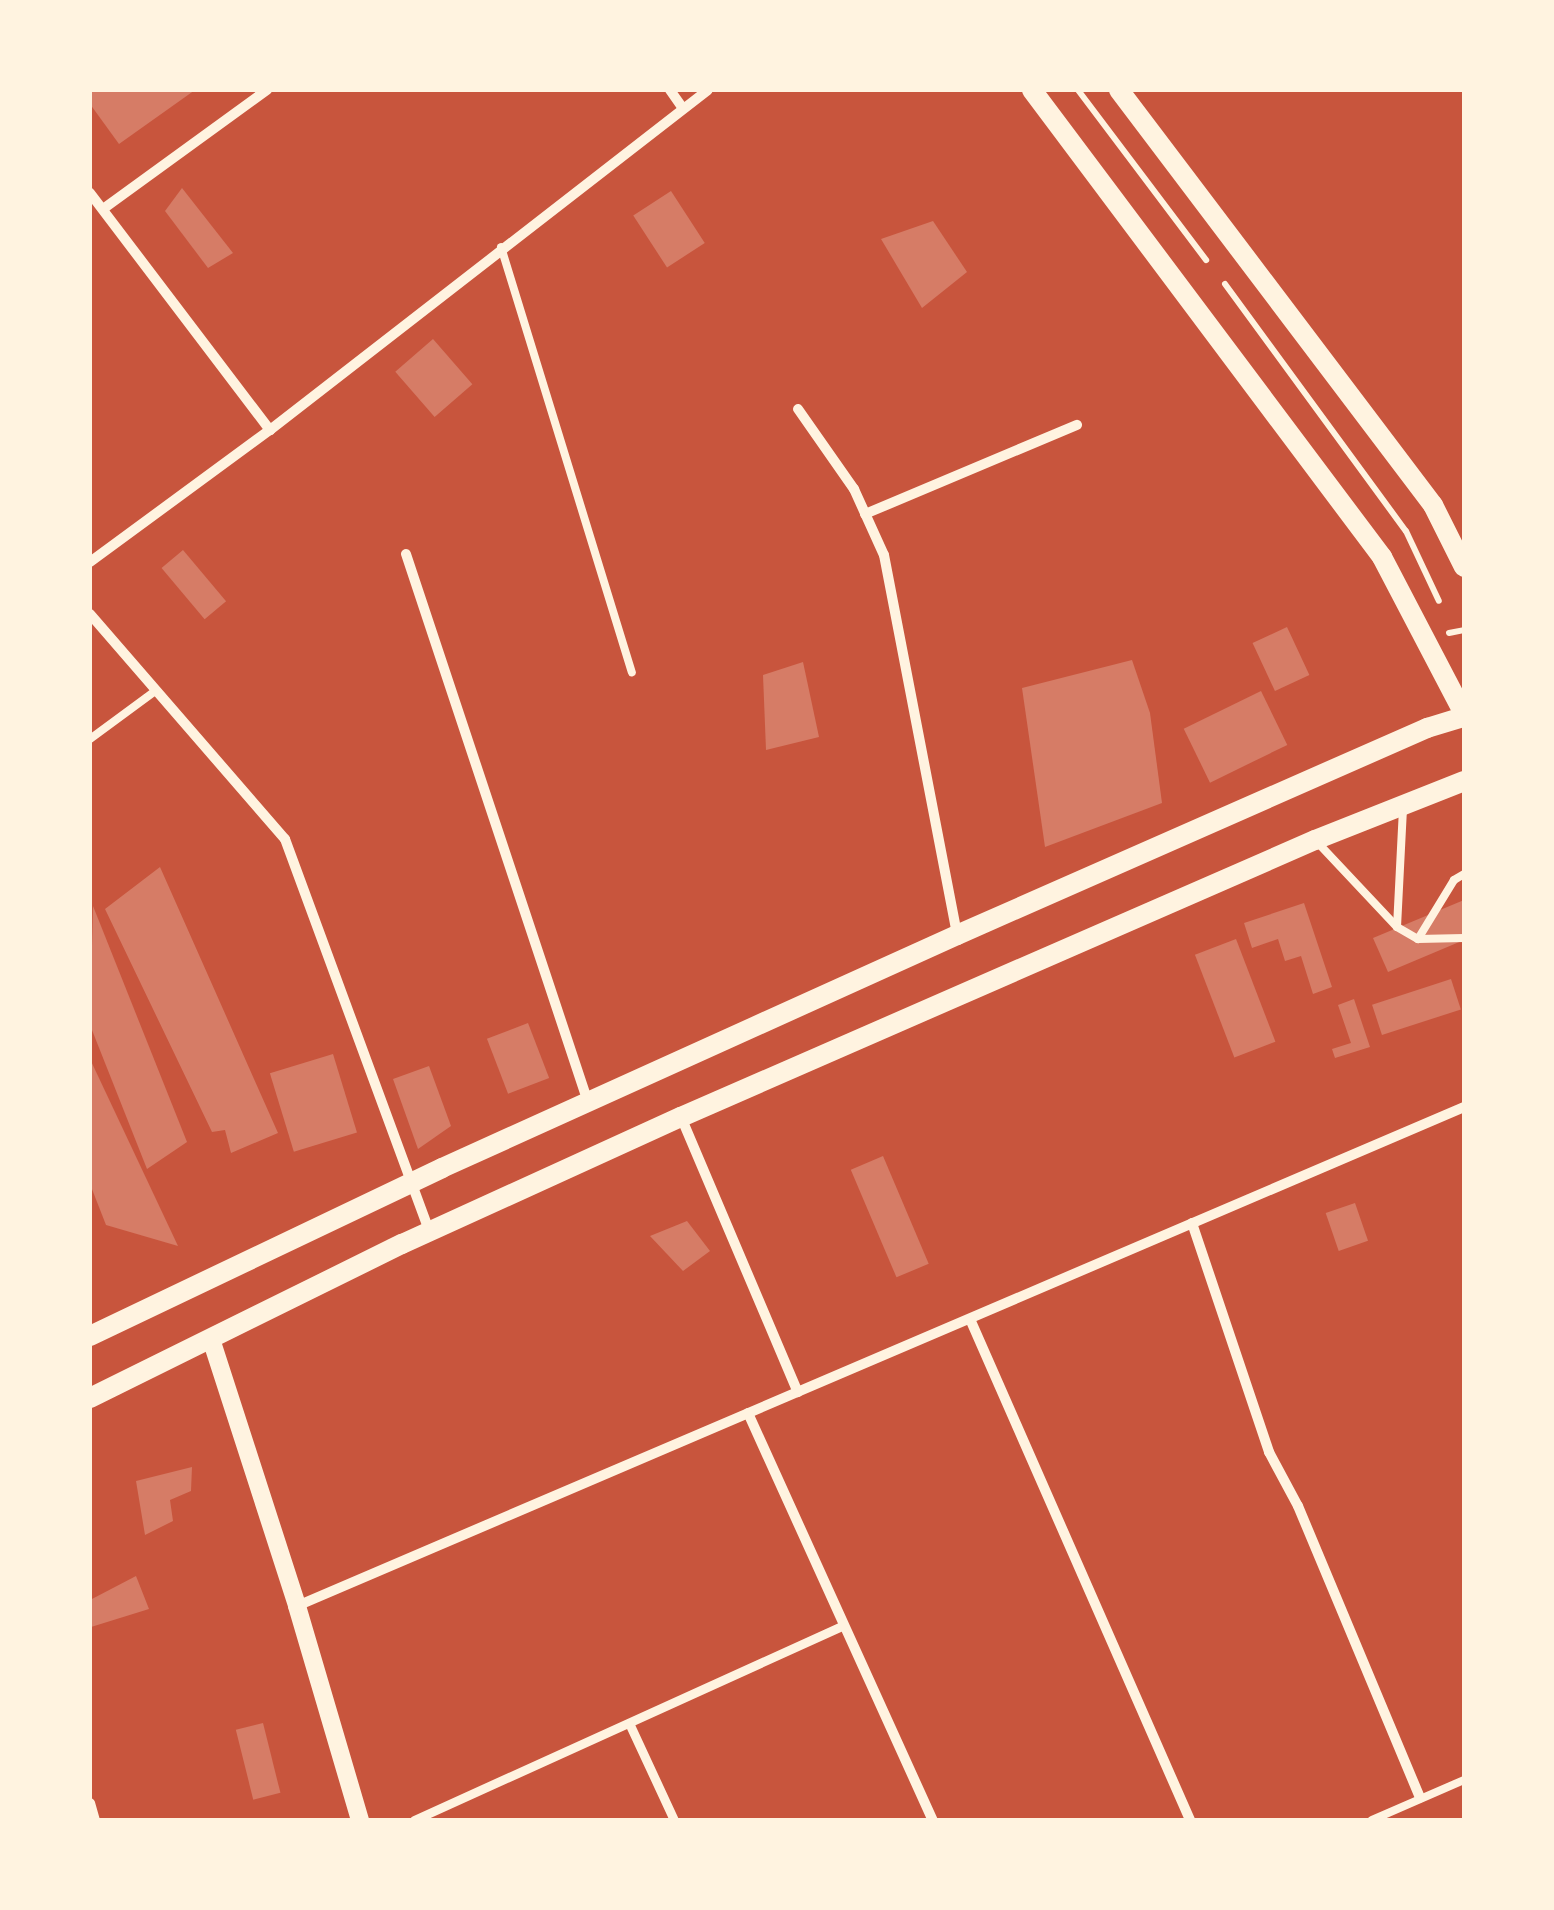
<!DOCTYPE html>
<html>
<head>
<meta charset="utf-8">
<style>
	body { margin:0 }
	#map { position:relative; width:1554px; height:1910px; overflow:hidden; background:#c8553d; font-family:"Roboto Condensed",sans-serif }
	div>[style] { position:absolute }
	.building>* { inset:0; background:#d67c66; transform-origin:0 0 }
	.path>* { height:6px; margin:-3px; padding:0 3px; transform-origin:3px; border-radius:3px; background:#fff3e0 }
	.service>* { height:8px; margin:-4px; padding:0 4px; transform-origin:4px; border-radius:4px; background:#fff3e0 }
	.pedestrian>* { height:9px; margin:-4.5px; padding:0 4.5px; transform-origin:4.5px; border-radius:4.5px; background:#fff3e0 }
	.minor>* { height:10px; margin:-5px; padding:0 5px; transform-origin:5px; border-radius:5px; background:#fff3e0 }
	.tertiary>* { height:18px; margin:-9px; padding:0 9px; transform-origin:9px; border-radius:9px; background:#fff3e0 }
	.secondary>* { height:20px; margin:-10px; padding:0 10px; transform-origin:10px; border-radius:10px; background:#fff3e0 }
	span { translate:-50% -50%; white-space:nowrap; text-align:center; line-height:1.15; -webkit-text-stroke:8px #fff3e0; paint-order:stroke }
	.frame { position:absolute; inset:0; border:92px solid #fff3e0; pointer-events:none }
</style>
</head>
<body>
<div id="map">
	<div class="building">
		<i style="clip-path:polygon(90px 90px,195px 90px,119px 144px,90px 104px)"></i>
		<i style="clip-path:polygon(182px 188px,233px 253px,208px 268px,165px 211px)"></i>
		<i style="left:671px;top:191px;width:62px;height:45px;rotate:57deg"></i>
		<i style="clip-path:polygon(933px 221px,967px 272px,922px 308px,881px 239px)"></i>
		<i style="left:433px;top:339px;width:60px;height:50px;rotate:49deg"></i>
		<i style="left:183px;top:550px;width:67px;height:28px;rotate:50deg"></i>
		<i style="left:1287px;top:627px;width:53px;height:38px;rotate:65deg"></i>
		<i style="clip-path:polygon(1132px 660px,1150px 713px,1162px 803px,1045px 847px,1022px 688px)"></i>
		<i style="clip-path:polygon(803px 662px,819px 737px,766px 750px,763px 675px)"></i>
		<i style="left:1261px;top:691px;width:60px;height:86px;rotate:64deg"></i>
		<i style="clip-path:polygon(160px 867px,278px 1133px,231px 1153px,225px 1130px,212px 1132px,105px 909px)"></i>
		<i style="clip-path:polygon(1464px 900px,1464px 940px,1388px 972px,1373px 938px)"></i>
		<i style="clip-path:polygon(1304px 903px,1332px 987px,1313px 994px,1301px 956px,1285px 961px,1278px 939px,1252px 948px,1244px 923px)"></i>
		<i style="clip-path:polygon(93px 906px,187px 1142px,147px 1169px,90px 1025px)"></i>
		<i style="left:1236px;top:939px;width:110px;height:44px;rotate:69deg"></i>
		<i style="left:1451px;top:979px;width:32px;height:83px;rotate:72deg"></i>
		<i style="clip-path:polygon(1354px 999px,1370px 1047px,1335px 1058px,1332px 1049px,1351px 1043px,1338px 1005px)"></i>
		<i style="left:528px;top:1023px;width:59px;height:44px;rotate:69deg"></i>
		<i style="left:333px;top:1054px;width:82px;height:66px;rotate:73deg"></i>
		<i style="clip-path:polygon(90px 1059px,178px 1246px,106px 1225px,90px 1184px)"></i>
		<i style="clip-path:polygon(429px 1066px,451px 1126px,418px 1149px,393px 1079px)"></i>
		<i style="left:883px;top:1156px;width:117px;height:35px;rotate:67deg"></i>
		<i style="left:1355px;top:1203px;width:40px;height:31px;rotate:71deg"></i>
		<i style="clip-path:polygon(687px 1221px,710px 1251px,683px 1271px,650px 1236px)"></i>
		<i style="clip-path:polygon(192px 1467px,191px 1491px,170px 1500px,173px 1521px,145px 1535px,136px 1481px)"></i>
		<i style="clip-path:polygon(136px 1576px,149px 1609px,91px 1627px,90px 1600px)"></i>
		<i style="left:263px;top:1723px;width:72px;height:28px;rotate:76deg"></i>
	</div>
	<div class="path">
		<i style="left:1078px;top:90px;width:213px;rotate:53deg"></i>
		<i style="left:1225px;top:284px;width:306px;rotate:53.8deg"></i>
		<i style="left:1406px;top:531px;width:77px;rotate:64.8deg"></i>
		<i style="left:1449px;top:633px;width:15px;rotate:-11deg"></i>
	</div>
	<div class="service">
		<i style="left:501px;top:247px;width:445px;rotate:72.9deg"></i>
		<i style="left:90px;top:739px;width:81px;rotate:-36.4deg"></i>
		<i style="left:1318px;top:843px;width:115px;rotate:46.8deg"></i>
		<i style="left:1397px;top:927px;width:24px;rotate:30deg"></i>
		<i style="left:1418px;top:939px;width:46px;rotate:-1.2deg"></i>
		<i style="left:1397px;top:927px;width:120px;rotate:-87.1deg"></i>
		<i style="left:1418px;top:939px;width:69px;rotate:-58.6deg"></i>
		<i style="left:1454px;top:880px;width:12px;rotate:-31deg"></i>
		<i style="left:1372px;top:1820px;width:100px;rotate:-23.5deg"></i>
	</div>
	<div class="pedestrian">
		<i style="left:629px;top:1723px;width:107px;rotate:65.1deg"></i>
		<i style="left:414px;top:1820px;width:470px;rotate:-24.4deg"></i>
	</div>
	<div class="minor">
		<i style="left:670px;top:90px;width:21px;rotate:55deg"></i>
		<i style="left:90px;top:193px;width:298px;rotate:52.8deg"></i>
		<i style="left:103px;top:209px;width:203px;rotate:-36deg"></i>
		<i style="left:798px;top:409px;width:98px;rotate:55deg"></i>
		<i style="left:854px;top:489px;width:72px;rotate:65.6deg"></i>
		<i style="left:884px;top:555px;width:387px;rotate:79.1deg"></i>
		<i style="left:865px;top:514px;width:230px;rotate:-22.8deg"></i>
		<i style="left:406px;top:554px;width:577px;rotate:71.63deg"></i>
		<i style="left:90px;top:562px;width:223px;rotate:-36.3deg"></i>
		<i style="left:270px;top:430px;width:554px;rotate:-37.82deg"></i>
		<i style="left:90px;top:614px;width:298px;rotate:49.1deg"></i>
		<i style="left:285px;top:839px;width:418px;rotate:69.8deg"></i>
		<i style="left:681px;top:1117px;width:299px;rotate:67deg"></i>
		<i style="left:1192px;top:1223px;width:242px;rotate:71.4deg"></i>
		<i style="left:1269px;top:1452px;width:61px;rotate:61.8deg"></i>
		<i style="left:1298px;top:1506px;width:316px;rotate:67.3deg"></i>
		<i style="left:970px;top:1319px;width:547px;rotate:66.29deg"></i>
		<i style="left:748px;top:1413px;width:447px;rotate:65.6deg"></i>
		<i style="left:297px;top:1606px;width:1269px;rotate:-23.15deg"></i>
		<i style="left:90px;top:1803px;width:18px;rotate:74deg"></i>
	</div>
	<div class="tertiary">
		<i style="left:211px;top:1339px;width:281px;rotate:72.1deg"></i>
		<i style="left:297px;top:1606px;width:223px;rotate:73.6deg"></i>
	</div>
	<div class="secondary">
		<i style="left:1032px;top:90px;width:584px;rotate:53.15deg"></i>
		<i style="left:1382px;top:557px;width:177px;rotate:62.4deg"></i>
		<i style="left:1119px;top:90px;width:520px;rotate:52.89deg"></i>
		<i style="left:1433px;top:505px;width:69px;rotate:63.4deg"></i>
		<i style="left:90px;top:1336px;width:390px;rotate:-25.5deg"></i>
		<i style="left:442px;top:1168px;width:565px;rotate:-24.34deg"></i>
		<i style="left:957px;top:935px;width:514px;rotate:-23.77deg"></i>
		<i style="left:1427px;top:728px;width:39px;rotate:-17deg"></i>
		<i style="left:90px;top:1398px;width:348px;rotate:-26.3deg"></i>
		<i style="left:402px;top:1244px;width:307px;rotate:-24.5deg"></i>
		<i style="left:681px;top:1117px;width:692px;rotate:-23.6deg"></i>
		<i style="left:1315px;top:840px;width:160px;rotate:-21.6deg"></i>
	</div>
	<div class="frame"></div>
</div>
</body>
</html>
